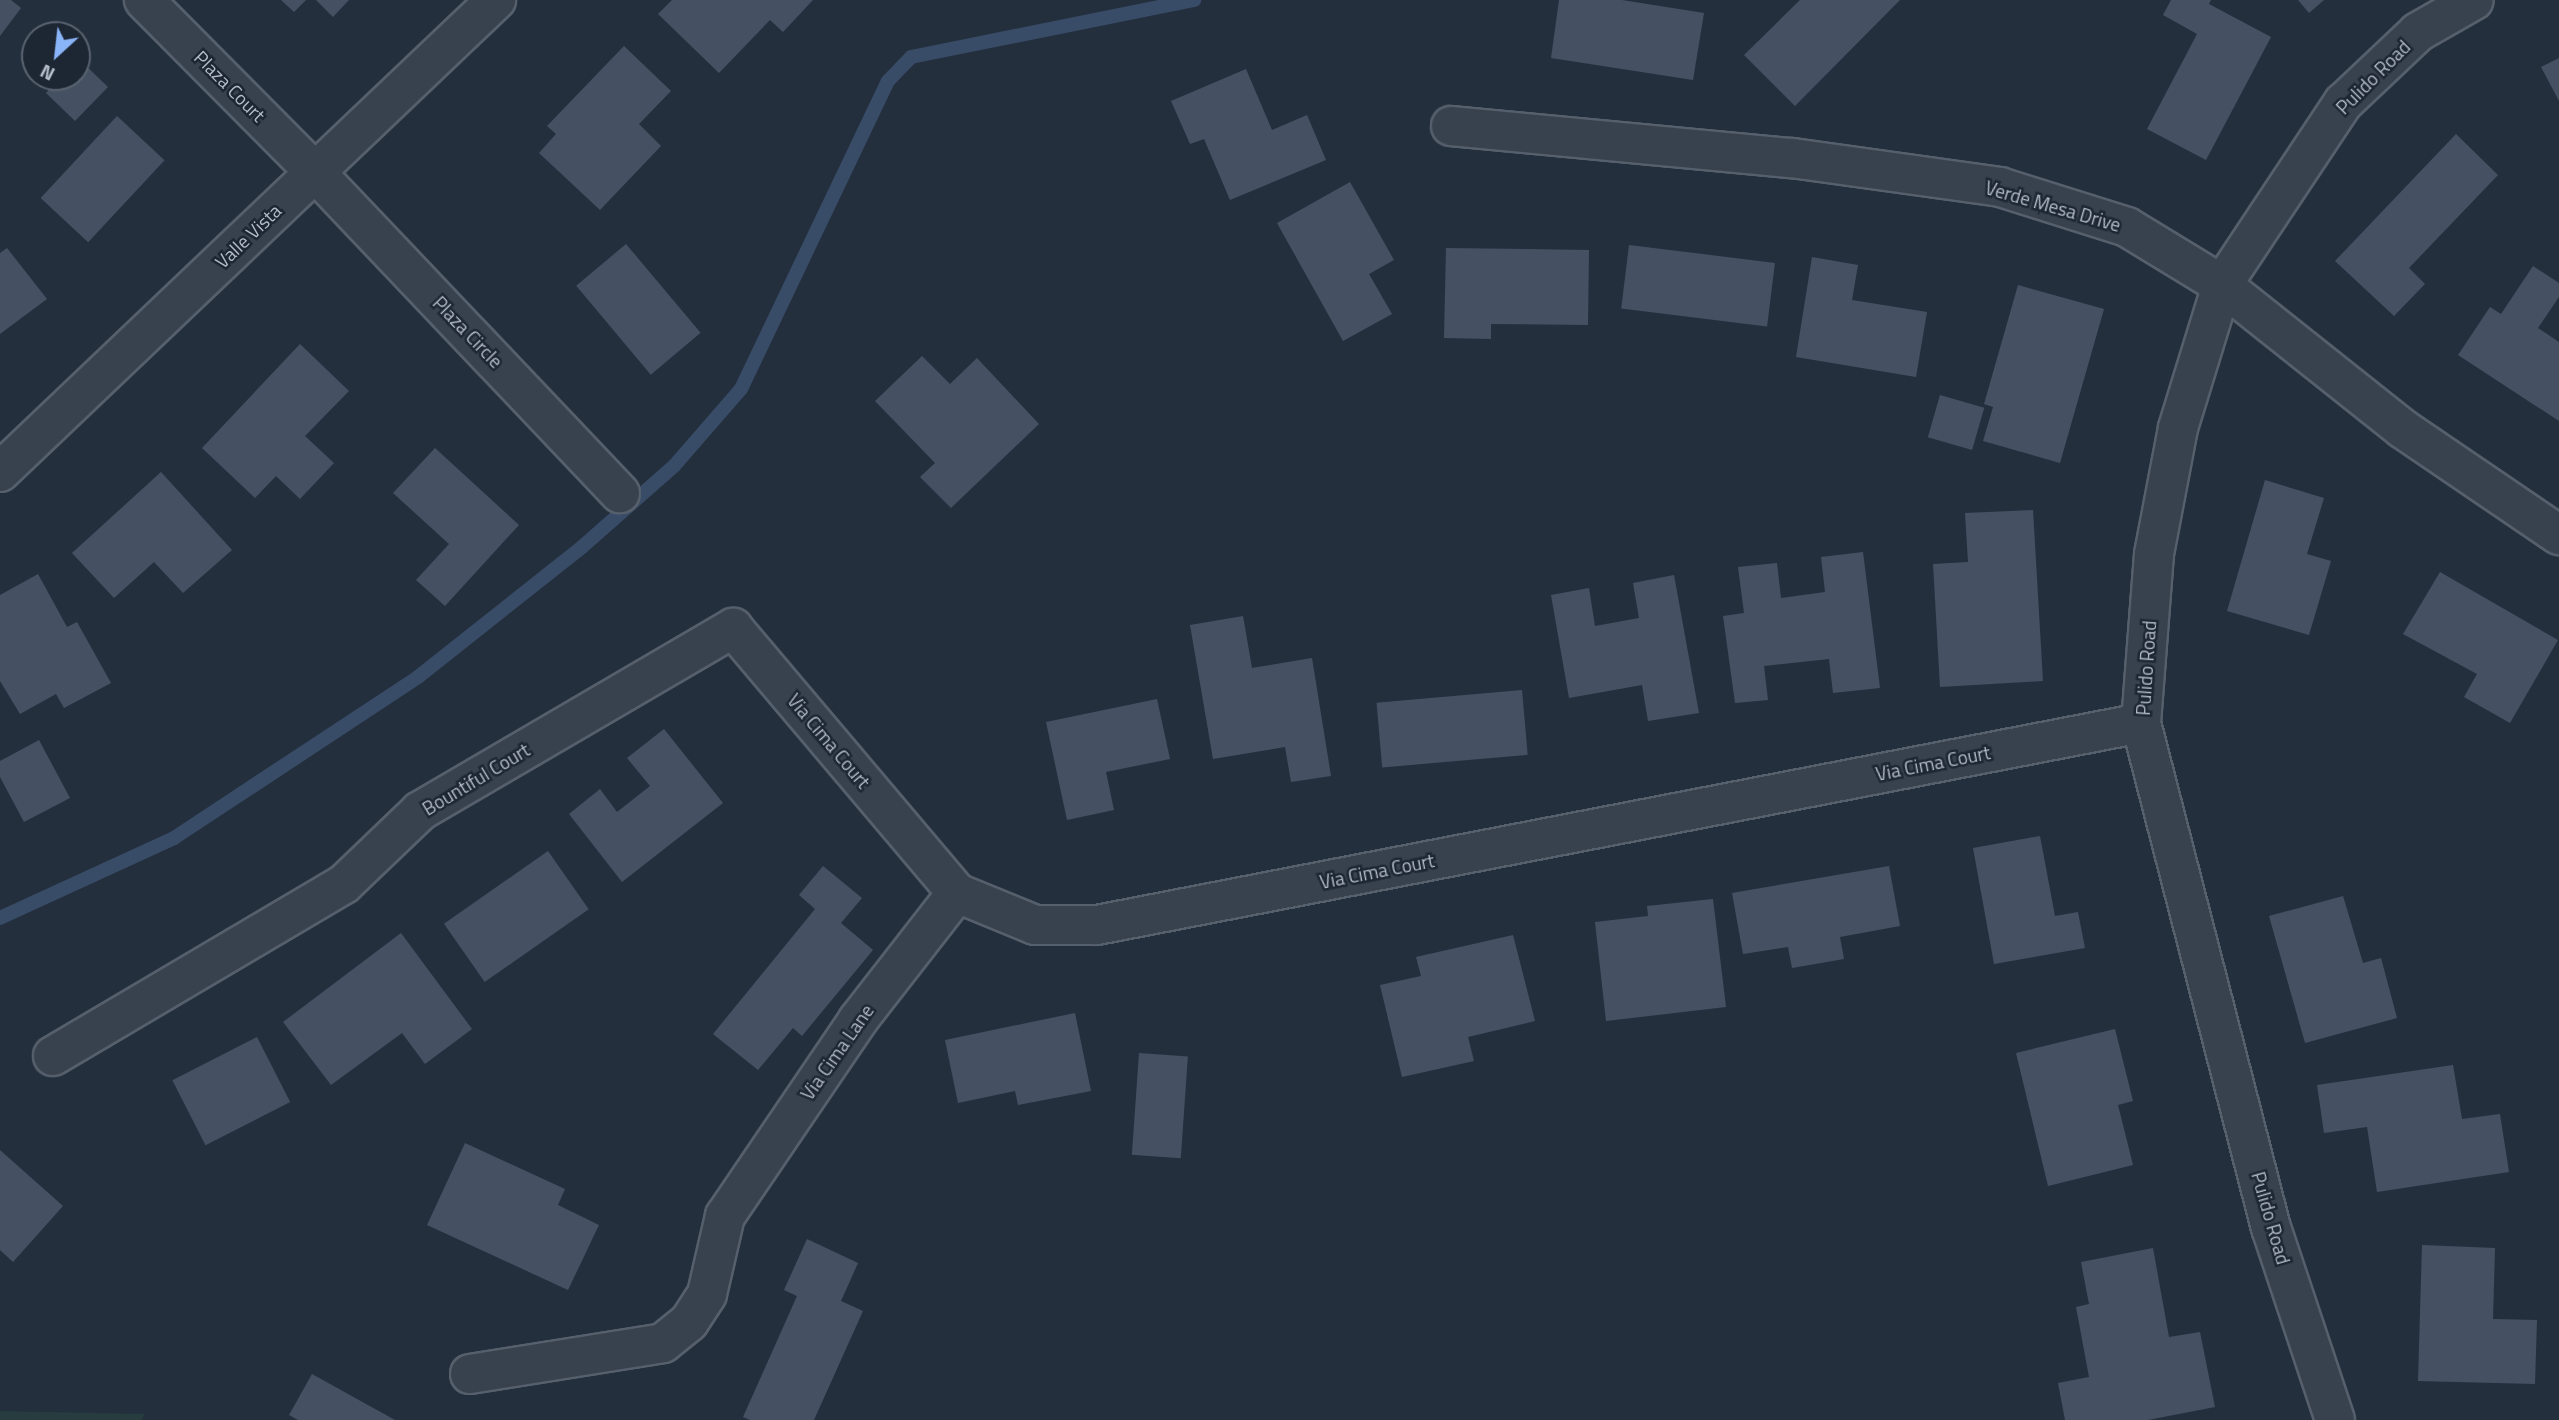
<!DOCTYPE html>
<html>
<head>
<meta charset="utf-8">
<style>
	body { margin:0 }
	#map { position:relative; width:2559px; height:1420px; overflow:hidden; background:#242f3e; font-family:"Titillium Web",sans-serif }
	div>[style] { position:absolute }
	.green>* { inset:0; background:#263c3f }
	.stream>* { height:14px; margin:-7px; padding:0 7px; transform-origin:7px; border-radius:7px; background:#394c67 }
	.building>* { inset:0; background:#455162; transform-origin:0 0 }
	.roads { filter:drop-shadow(2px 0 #565f6c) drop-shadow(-2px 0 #565f6c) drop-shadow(0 2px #565f6c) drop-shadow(0 -2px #565f6c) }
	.minor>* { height:38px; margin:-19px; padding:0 19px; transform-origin:19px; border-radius:19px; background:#38414e }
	span { translate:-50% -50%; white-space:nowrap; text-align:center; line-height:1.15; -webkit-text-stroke:5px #1d2633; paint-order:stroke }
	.street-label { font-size:19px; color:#b4bcc9 }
	.north { position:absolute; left:21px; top:21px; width:70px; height:70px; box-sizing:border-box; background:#1d2633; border:2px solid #59626f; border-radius:50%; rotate:207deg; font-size:19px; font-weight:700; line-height:28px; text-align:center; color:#b4bcc9 }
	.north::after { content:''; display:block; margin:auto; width:24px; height:32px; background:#8ab4f8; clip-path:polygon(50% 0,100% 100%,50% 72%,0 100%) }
</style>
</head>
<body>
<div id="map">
	<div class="green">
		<i style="clip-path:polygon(0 1411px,144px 1414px,142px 1420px,0 1420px)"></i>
	</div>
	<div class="stream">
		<i style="left:0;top:918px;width:192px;rotate:-24.7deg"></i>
		<i style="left:174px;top:838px;width:292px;rotate:-33.4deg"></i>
		<i style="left:418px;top:677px;width:209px;rotate:-38.4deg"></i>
		<i style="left:582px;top:547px;width:123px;rotate:-41.4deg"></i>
		<i style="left:674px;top:466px;width:102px;rotate:-49deg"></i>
		<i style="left:741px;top:389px;width:341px;rotate:-64.5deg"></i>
		<i style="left:888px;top:81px;width:33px;rotate:-46deg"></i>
		<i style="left:911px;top:57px;width:289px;rotate:-11.4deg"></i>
	</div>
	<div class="building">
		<i style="clip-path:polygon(0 0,11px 0,21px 8px,0 36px)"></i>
		<i style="clip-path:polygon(281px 0,306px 0,294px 12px)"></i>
		<i style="clip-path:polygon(316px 0,349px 0,333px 17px)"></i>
		<i style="clip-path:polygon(672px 0,813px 0,783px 32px,770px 20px,719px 73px,658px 14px)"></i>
		<i style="clip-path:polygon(1559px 0,1622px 0,1704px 13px,1693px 80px,1551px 58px)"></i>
		<i style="clip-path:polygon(1800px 0,1900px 0,1795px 106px,1744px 55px)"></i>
		<i style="clip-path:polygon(2171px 0,2211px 0,2209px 4px,2271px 37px,2206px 160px,2147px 129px,2197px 34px,2163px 15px)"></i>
		<i style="clip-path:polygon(2298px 0,2324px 0,2309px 13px)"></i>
		<i style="clip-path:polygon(624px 46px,671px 91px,639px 124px,661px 146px,600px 210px,539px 153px,556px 134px,547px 126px)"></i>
		<i style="clip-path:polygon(77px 57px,108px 87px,75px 121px,46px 93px,60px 77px,77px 77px)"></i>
		<i style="clip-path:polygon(2559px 58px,2559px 101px,2541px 67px)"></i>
		<i style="clip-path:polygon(1246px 69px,1272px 130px,1307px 115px,1326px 160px,1230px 200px,1204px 139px,1190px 144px,1171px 101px)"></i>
		<i style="left:117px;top:116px;width:65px;height:112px;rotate:43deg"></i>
		<i style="clip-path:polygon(2456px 134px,2498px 175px,2409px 268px,2425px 284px,2394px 316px,2335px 261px)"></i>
		<i style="clip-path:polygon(1350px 182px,1394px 260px,1369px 274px,1392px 314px,1343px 341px,1277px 223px)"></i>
		<i style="left:626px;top:244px;width:116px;height:65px;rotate:50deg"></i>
		<i style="left:1629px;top:245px;width:147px;height:64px;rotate:7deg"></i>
		<i style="clip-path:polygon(7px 248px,47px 299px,0 334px,0 253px)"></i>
		<i style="clip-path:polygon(1446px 248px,1589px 250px,1588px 325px,1491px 324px,1491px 339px,1444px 338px)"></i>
		<i style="clip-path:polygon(1812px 257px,1858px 265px,1852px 300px,1927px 312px,1916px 377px,1796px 357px)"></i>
		<i style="clip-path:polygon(2533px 266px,2559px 283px,2559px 297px,2538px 328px,2559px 342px,2559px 421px,2458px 355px,2490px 307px,2501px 314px)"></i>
		<i style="clip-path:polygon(2018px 285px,2104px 309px,2060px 463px,1983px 441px,1993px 407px,1984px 404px)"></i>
		<i style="clip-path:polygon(300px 344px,349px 391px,305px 436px,334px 463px,300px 499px,276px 476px,255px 498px,202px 448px)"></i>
		<i style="clip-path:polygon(922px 356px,950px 384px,977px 358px,1039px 424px,951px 508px,920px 477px,935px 463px,875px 401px)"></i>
		<i style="left:1940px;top:395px;width:46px;height:44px;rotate:16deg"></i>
		<i style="clip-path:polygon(435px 448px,519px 525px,445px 606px,416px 580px,449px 544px,393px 493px)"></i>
		<i style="clip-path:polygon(161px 472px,232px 550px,183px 593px,154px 562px,114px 598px,72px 553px)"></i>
		<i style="clip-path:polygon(2265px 480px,2324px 498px,2307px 554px,2331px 561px,2309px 635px,2227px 611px)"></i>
		<i style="clip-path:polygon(2033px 510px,2043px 681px,1940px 687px,1933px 564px,1968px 562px,1965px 513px)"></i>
		<i style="clip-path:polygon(1863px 552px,1880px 688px,1833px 693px,1829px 659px,1764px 666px,1768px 700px,1735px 703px,1723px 616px,1744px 613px,1738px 567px,1777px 563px,1781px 598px,1825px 592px,1821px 557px)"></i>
		<i style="clip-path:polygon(2440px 572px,2558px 640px,2510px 723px,2464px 697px,2477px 674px,2403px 634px)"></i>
		<i style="clip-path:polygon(38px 574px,67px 627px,77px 622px,111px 683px,64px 708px,56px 694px,20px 714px,0 681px,0 595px)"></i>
		<i style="clip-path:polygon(1674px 575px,1699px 713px,1648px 721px,1642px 685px,1569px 698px,1551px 595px,1589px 588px,1595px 626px,1639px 618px,1633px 583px)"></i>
		<i style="clip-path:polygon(1243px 616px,1252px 668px,1312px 658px,1331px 776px,1291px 782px,1285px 747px,1213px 759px,1190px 625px)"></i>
		<i style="left:1522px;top:690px;width:65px;height:146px;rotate:85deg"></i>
		<i style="clip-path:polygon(1157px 699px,1170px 759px,1106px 772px,1114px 810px,1067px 820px,1046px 722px)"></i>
		<i style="clip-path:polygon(664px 729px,723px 803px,622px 882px,569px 814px,600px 789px,617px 812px,650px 786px,627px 758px)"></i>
		<i style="clip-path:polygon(39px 740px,70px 798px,24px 822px,0 777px,0 761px)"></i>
		<i style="clip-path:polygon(2040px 836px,2055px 916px,2078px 912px,2085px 948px,1994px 964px,1973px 848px)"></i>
		<i style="left:548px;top:851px;width:71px;height:127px;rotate:55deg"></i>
		<i style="clip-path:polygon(823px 866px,862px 898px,841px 923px,873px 950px,802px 1036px,793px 1028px,758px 1070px,713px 1034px,815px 909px,799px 895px)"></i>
		<i style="clip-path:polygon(1889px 866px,1900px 926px,1840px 937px,1844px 959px,1792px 968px,1788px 947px,1743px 954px,1732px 893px)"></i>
		<i style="clip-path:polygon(2343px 896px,2363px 963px,2381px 958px,2397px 1018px,2305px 1043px,2269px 916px)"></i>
		<i style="clip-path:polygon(1713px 899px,1726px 1007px,1606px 1021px,1595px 922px,1648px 916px,1647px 906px)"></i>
		<i style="clip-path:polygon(401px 933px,472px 1029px,425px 1064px,402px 1033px,331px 1085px,283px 1022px)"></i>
		<i style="clip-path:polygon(1513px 935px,1535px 1021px,1468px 1037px,1474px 1061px,1402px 1077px,1380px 985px,1421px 976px,1416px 957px)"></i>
		<i style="clip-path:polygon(1075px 1013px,1091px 1091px,1018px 1105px,1015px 1091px,958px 1103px,945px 1040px)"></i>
		<i style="clip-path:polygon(2115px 1029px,2133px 1101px,2118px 1105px,2133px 1165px,2048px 1186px,2016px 1053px)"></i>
		<i style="left:257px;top:1037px;width:73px;height:95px;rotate:63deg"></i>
		<i style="left:1139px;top:1053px;width:49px;height:102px;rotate:4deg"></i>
		<i style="clip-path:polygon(2453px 1065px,2462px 1119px,2500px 1114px,2509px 1172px,2377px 1192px,2367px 1127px,2324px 1133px,2317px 1085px)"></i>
		<i style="clip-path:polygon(465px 1143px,565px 1189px,558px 1205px,599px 1225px,568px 1290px,427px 1225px)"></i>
		<i style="clip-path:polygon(0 1150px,63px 1206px,13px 1262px,0 1250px)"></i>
		<i style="clip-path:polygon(807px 1239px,858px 1263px,841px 1301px,863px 1311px,814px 1420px,750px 1420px,743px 1417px,797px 1296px,784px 1290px)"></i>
		<i style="clip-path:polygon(2422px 1245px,2495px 1248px,2493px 1319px,2537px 1320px,2535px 1384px,2418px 1381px)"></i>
		<i style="clip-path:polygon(2153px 1248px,2169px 1337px,2200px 1332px,2215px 1407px,2148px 1420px,2065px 1420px,2058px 1383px,2089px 1377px,2076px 1307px,2089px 1304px,2081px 1262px)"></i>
		<i style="clip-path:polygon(312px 1374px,395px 1420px,298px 1420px,289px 1415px)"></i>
	</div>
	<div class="roads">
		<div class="minor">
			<i style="left:144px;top:0;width:243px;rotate:45.2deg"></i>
			<i style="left:315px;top:172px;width:443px;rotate:46.5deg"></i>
			<i style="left:1451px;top:126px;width:342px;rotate:5.4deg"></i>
			<i style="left:1792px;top:158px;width:210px;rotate:7.9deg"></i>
			<i style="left:2000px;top:187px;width:133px;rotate:17.5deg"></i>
			<i style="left:2127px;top:227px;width:111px;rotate:31.4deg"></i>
			<i style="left:2222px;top:285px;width:231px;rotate:38.5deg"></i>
			<i style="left:2403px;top:429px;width:189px;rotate:34.2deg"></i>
			<i style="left:0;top:472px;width:685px;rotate:-43.58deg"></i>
			<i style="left:53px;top:1056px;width:338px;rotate:-30.6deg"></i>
			<i style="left:344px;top:884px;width:105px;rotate:-43.8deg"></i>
			<i style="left:420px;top:811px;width:363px;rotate:-30.3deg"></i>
			<i style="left:733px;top:628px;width:347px;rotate:49.8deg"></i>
			<i style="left:957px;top:893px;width:84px;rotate:22.3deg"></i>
			<i style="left:1035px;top:925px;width:62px"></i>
			<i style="left:1097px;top:925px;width:1063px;rotate:-10.95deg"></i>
			<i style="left:470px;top:1374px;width:195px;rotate:-9.1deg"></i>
			<i style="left:663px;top:1343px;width:33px;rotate:-39deg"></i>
			<i style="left:689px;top:1322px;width:33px;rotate:-57deg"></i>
			<i style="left:707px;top:1294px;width:80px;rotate:-77deg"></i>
			<i style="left:725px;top:1216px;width:237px;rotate:-55.8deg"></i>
			<i style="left:858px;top:1020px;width:161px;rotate:-52.1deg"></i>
			<i style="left:2335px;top:1420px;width:202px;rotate:-108.4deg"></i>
			<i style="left:2271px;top:1228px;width:521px;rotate:-104.44deg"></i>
			<i style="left:2141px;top:723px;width:169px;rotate:-85.6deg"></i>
			<i style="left:2154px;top:554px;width:128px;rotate:-79.2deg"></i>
			<i style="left:2178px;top:428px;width:150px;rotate:-72.9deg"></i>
			<i style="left:2222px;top:285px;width:219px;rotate:-56.4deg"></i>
			<i style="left:2343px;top:103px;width:103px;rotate:-43.4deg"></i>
			<i style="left:2418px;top:32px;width:64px;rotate:-29.7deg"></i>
		</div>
	</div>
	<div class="street-label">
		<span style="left:2373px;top:77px;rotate:-45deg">Pulido Road</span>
		<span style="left:230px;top:86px;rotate:45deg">Plaza Court</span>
		<span style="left:2053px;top:206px;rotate:16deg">Verde Mesa Drive</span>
		<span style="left:248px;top:236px;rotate:-44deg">Valle Vista</span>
		<span style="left:468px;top:332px;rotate:46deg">Plaza Circle</span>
		<span style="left:2146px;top:668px;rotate:-86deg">Pulido Road</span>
		<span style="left:829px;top:741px;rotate:50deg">Via Cima Court</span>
		<span style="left:1933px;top:763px;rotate:-11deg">Via Cima Court</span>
		<span style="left:476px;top:779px;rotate:-31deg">Bountiful Court</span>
		<span style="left:1377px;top:871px;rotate:-11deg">Via Cima Court</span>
		<span style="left:837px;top:1052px;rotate:-55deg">Via Cima Lane</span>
		<span style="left:2271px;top:1218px;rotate:74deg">Pulido Road</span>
	</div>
	<div class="north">N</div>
</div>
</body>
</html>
